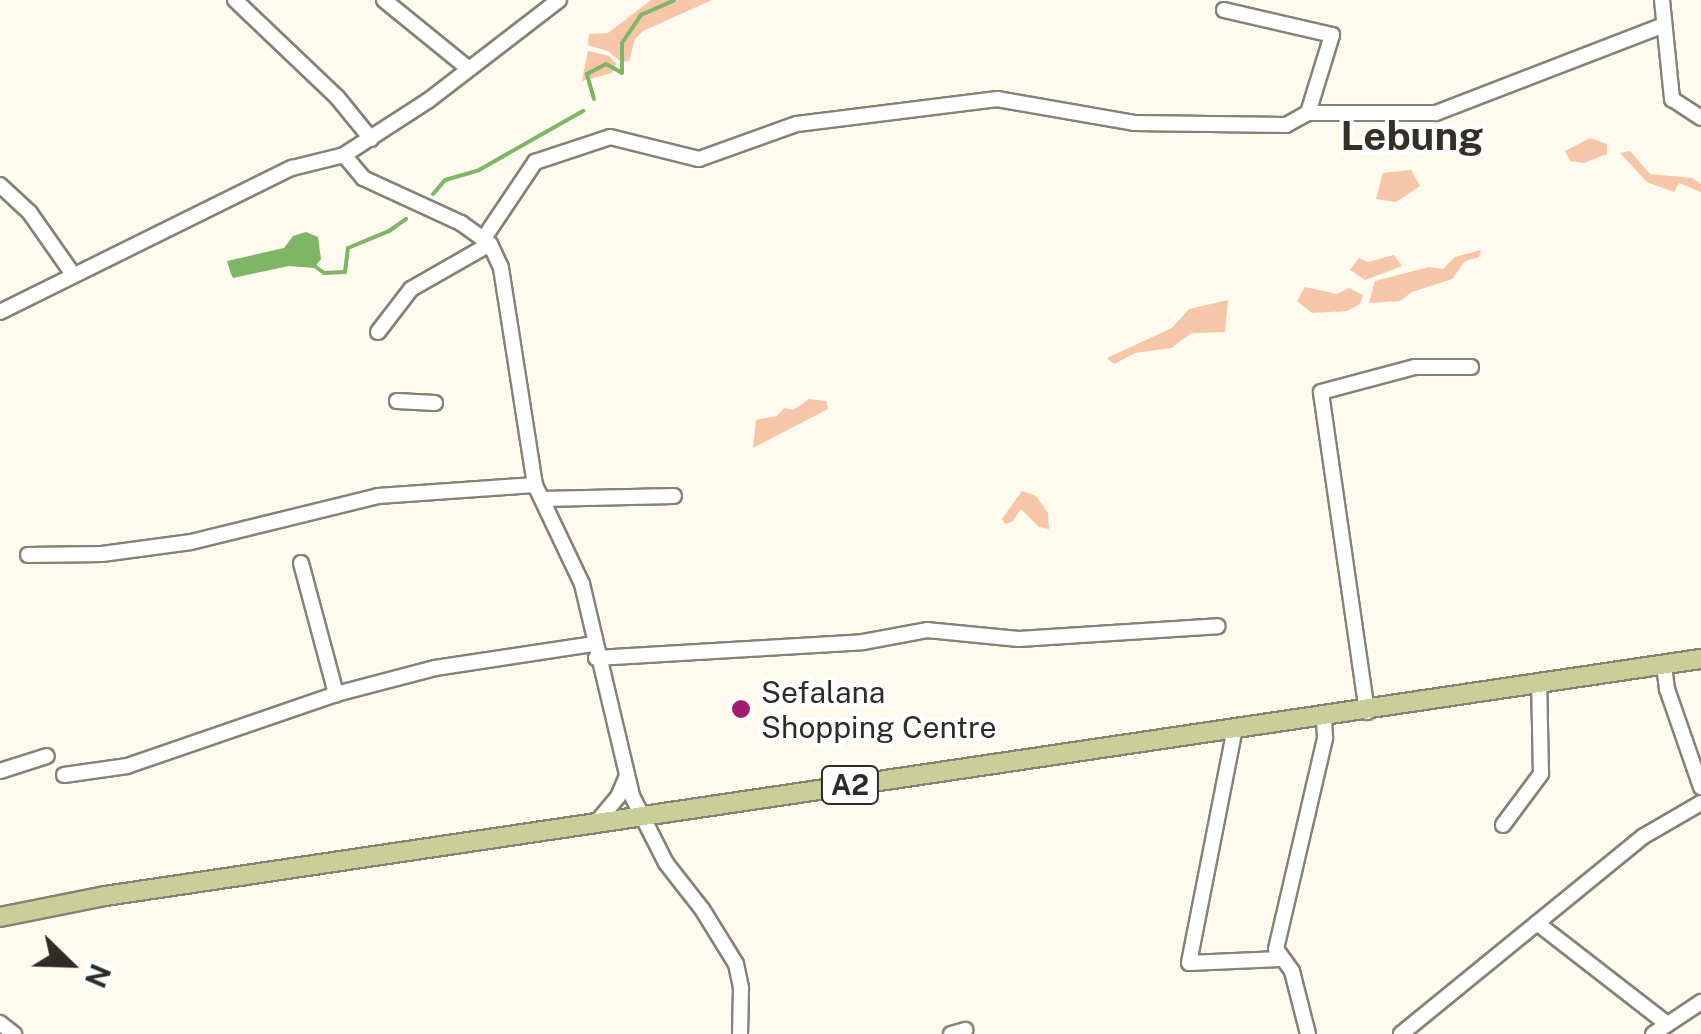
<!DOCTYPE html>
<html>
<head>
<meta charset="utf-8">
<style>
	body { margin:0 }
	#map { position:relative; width:1701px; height:1034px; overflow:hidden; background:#fefaed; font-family:"Public Sans",sans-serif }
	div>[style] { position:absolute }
	.green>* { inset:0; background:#f7c5a7 }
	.water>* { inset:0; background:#7eb665 }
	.stream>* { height:4px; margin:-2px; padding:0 2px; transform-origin:2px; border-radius:2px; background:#7eb665 }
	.roads { filter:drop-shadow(2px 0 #858276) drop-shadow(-2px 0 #858276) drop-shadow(0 2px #858276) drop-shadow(0 -2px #858276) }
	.minor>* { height:14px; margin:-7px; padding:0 7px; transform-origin:7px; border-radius:7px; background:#fff }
	.major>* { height:18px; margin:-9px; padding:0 9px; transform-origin:9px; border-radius:9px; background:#c8d097 }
	.dots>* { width:28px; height:28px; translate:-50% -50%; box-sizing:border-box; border:5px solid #fff; border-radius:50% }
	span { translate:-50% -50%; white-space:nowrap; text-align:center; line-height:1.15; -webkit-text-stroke:8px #fff; paint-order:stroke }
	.shield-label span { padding:2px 8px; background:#fff; border:2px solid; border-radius:8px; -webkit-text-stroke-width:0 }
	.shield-label { font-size:28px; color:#2d2c27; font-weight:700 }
	.poi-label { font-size:30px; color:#2d2c27 }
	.left { translate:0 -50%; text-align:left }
	.district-label { font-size:40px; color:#333126; font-weight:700 }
	.north { position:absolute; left:20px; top:914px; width:100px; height:100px; -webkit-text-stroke:8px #fff; paint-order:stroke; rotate:113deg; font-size:28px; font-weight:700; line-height:40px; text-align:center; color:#2d2c27 }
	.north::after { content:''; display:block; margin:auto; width:35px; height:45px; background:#2d2c27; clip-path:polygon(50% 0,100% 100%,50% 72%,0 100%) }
</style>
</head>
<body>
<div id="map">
	<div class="green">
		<i style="clip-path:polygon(651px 0,712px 0,643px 31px,635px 39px,629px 61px,621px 62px,608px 51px,588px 45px,589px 34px,608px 33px)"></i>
		<i style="clip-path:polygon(588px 51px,609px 56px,616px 63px,612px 73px,582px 81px)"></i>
		<i style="clip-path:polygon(1590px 138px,1607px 144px,1607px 154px,1584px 163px,1570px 161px,1565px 151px)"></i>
		<i style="clip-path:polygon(1630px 151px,1650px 174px,1692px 178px,1701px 184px,1701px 192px,1679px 183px,1674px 192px,1647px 182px,1620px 153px)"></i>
		<i style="clip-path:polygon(1411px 170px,1420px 186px,1396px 202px,1376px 199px,1383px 173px)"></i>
		<i style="clip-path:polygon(1481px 250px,1479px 257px,1465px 261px,1452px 279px,1412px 292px,1400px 301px,1369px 303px,1375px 281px,1429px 267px,1443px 269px,1455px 257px)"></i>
		<i style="clip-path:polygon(1394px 255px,1402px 266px,1365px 280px,1350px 270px,1359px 258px,1368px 262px)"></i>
		<i style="clip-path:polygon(1305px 287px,1337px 294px,1349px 288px,1363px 295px,1360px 304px,1347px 311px,1312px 313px,1297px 301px)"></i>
		<i style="clip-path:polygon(1228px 300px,1225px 332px,1192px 333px,1171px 348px,1135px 353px,1114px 364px,1107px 358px,1172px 328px,1189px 309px)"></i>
		<i style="clip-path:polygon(809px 399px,826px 401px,828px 409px,753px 448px,756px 420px,777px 416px,784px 408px,793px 410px)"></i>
		<i style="clip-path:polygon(1022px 491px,1036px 496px,1048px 513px,1049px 529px,1039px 527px,1021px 509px,1012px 522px,1005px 524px,1002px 519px)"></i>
	</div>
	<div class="water">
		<i style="clip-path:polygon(306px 232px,318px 237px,321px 259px,314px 268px,289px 266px,233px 278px,231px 274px,227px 261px,284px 248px,293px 236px)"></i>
	</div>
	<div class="stream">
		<i style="left:594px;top:99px;width:26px;rotate:-106deg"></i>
		<i style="left:587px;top:74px;width:21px;rotate:-28deg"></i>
		<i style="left:606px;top:64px;width:18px;rotate:29deg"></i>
		<i style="left:622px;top:73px;width:30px;rotate:-90deg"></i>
		<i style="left:622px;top:43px;width:34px;rotate:-56deg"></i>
		<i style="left:641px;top:15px;width:36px;rotate:-24deg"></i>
		<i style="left:433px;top:194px;width:18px;rotate:-49deg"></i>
		<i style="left:445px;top:180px;width:35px;rotate:-16deg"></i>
		<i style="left:479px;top:170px;width:120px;rotate:-29.6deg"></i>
		<i style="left:312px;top:264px;width:15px;rotate:37deg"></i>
		<i style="left:324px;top:273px;width:21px;rotate:-3deg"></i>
		<i style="left:345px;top:272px;width:24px;rotate:-83deg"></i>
		<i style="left:348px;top:248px;width:44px;rotate:-22.5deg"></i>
		<i style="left:389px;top:231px;width:21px;rotate:-35deg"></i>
	</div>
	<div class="roads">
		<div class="minor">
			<i style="left:235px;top:0;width:141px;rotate:43.6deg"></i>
			<i style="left:337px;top:97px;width:54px;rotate:51deg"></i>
			<i style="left:384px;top:0;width:109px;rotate:39.1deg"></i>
			<i style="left:1662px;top:0;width:100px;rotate:84.2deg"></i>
			<i style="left:1672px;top:99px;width:35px;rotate:33deg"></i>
			<i style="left:1224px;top:10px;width:111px;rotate:13deg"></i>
			<i style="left:1332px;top:35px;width:82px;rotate:107.1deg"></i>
			<i style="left:344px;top:155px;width:30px;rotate:50deg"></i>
			<i style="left:363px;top:178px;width:108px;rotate:24.7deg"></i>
			<i style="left:461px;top:223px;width:36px;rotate:36deg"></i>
			<i style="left:490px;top:244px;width:26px;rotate:65deg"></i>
			<i style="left:501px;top:268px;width:220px;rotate:81.1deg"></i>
			<i style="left:535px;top:485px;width:110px;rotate:64.6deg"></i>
			<i style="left:582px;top:584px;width:218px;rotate:76.7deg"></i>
			<i style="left:632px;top:796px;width:75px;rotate:63.1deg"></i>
			<i style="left:666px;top:863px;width:58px;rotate:52deg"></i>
			<i style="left:702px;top:909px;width:65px;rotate:58.3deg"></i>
			<i style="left:736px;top:964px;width:25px;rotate:78deg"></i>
			<i style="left:741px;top:988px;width:46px;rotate:91.2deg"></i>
			<i style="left:0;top:185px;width:41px;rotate:43deg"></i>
			<i style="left:30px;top:213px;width:73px;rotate:55deg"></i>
			<i style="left:484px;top:238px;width:92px;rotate:-56.1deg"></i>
			<i style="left:535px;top:162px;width:79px;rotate:-18.4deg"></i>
			<i style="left:610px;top:137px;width:92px;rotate:13.9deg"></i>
			<i style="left:699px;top:159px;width:104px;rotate:-19.7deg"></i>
			<i style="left:797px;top:124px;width:202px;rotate:-7.1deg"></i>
			<i style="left:997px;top:99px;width:139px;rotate:9.9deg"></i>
			<i style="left:1134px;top:123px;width:152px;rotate:0.8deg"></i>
			<i style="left:1286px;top:125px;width:25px;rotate:-29deg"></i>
			<i style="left:1308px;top:113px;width:128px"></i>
			<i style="left:1436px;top:113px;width:242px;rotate:-21.1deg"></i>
			<i style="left:0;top:312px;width:326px;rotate:-26.3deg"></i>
			<i style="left:292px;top:168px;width:54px;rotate:-14deg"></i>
			<i style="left:344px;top:155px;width:101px;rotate:-32.9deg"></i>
			<i style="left:429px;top:100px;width:164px;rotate:-37.6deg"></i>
			<i style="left:378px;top:332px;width:54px;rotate:-52.5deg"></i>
			<i style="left:411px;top:289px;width:91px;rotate:-29.7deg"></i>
			<i style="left:397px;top:401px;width:38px;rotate:3deg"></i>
			<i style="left:542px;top:499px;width:132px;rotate:-1.3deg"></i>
			<i style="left:28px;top:555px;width:74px;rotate:-0.8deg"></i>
			<i style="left:102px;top:554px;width:90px;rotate:-7.7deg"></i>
			<i style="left:191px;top:542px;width:193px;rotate:-13.8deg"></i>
			<i style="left:378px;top:496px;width:157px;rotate:-4deg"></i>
			<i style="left:301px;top:563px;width:136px;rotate:75deg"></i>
			<i style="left:336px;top:694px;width:102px;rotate:-14.7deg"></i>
			<i style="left:435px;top:668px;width:161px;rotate:-8.6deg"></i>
			<i style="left:596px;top:658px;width:267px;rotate:-3.4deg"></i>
			<i style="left:863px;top:642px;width:65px;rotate:-10.6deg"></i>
			<i style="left:927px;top:630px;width:92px;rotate:5.6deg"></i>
			<i style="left:1019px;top:639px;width:199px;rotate:-3.7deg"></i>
			<i style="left:1664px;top:665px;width:24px;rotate:83deg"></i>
			<i style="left:1667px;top:689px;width:104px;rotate:70.9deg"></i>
			<i style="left:1367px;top:712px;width:323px;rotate:-98.2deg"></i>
			<i style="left:1321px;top:392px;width:97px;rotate:-14.9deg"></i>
			<i style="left:1415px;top:367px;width:56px"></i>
			<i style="left:1235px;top:728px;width:239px;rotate:101.1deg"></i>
			<i style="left:1189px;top:963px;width:91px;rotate:-2.5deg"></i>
			<i style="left:0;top:771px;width:49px;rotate:-17.7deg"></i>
			<i style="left:64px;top:775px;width:64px;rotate:-8.1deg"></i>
			<i style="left:127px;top:766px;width:221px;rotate:-19deg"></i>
			<i style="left:596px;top:823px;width:34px;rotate:-50deg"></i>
			<i style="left:618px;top:797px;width:23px;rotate:-67deg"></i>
			<i style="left:1503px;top:825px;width:64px;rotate:-53.3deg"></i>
			<i style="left:1541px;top:774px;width:92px;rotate:-91.2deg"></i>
			<i style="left:1537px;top:923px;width:165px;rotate:37.8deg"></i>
			<i style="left:0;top:1023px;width:18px;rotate:38deg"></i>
			<i style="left:951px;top:1034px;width:15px;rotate:-16deg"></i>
			<i style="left:1308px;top:1034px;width:65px;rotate:-104.3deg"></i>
			<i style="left:1292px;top:971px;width:27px;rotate:-126deg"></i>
			<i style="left:1276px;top:949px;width:217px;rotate:-76.9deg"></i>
			<i style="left:1325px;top:738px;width:20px;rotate:-93deg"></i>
			<i style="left:1401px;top:1034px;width:313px;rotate:-39.2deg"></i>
			<i style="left:1644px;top:836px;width:66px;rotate:-30.1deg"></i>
			<i style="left:1653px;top:1034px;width:58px;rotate:-33.7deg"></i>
		</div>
		<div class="major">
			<i style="left:0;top:917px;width:107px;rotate:-11.3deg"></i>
			<i style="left:105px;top:896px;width:1614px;rotate:-8.45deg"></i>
		</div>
	</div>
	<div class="dots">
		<i style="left:741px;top:709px;background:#a21e6c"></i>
	</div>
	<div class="shield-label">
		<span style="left:850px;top:785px">A2</span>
	</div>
	<div class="poi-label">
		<span class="left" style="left:761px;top:709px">Sefalana<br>Shopping Centre</span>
	</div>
	<div class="district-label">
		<span style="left:1412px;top:136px">Lebung</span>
	</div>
	<div class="north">N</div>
</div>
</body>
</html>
